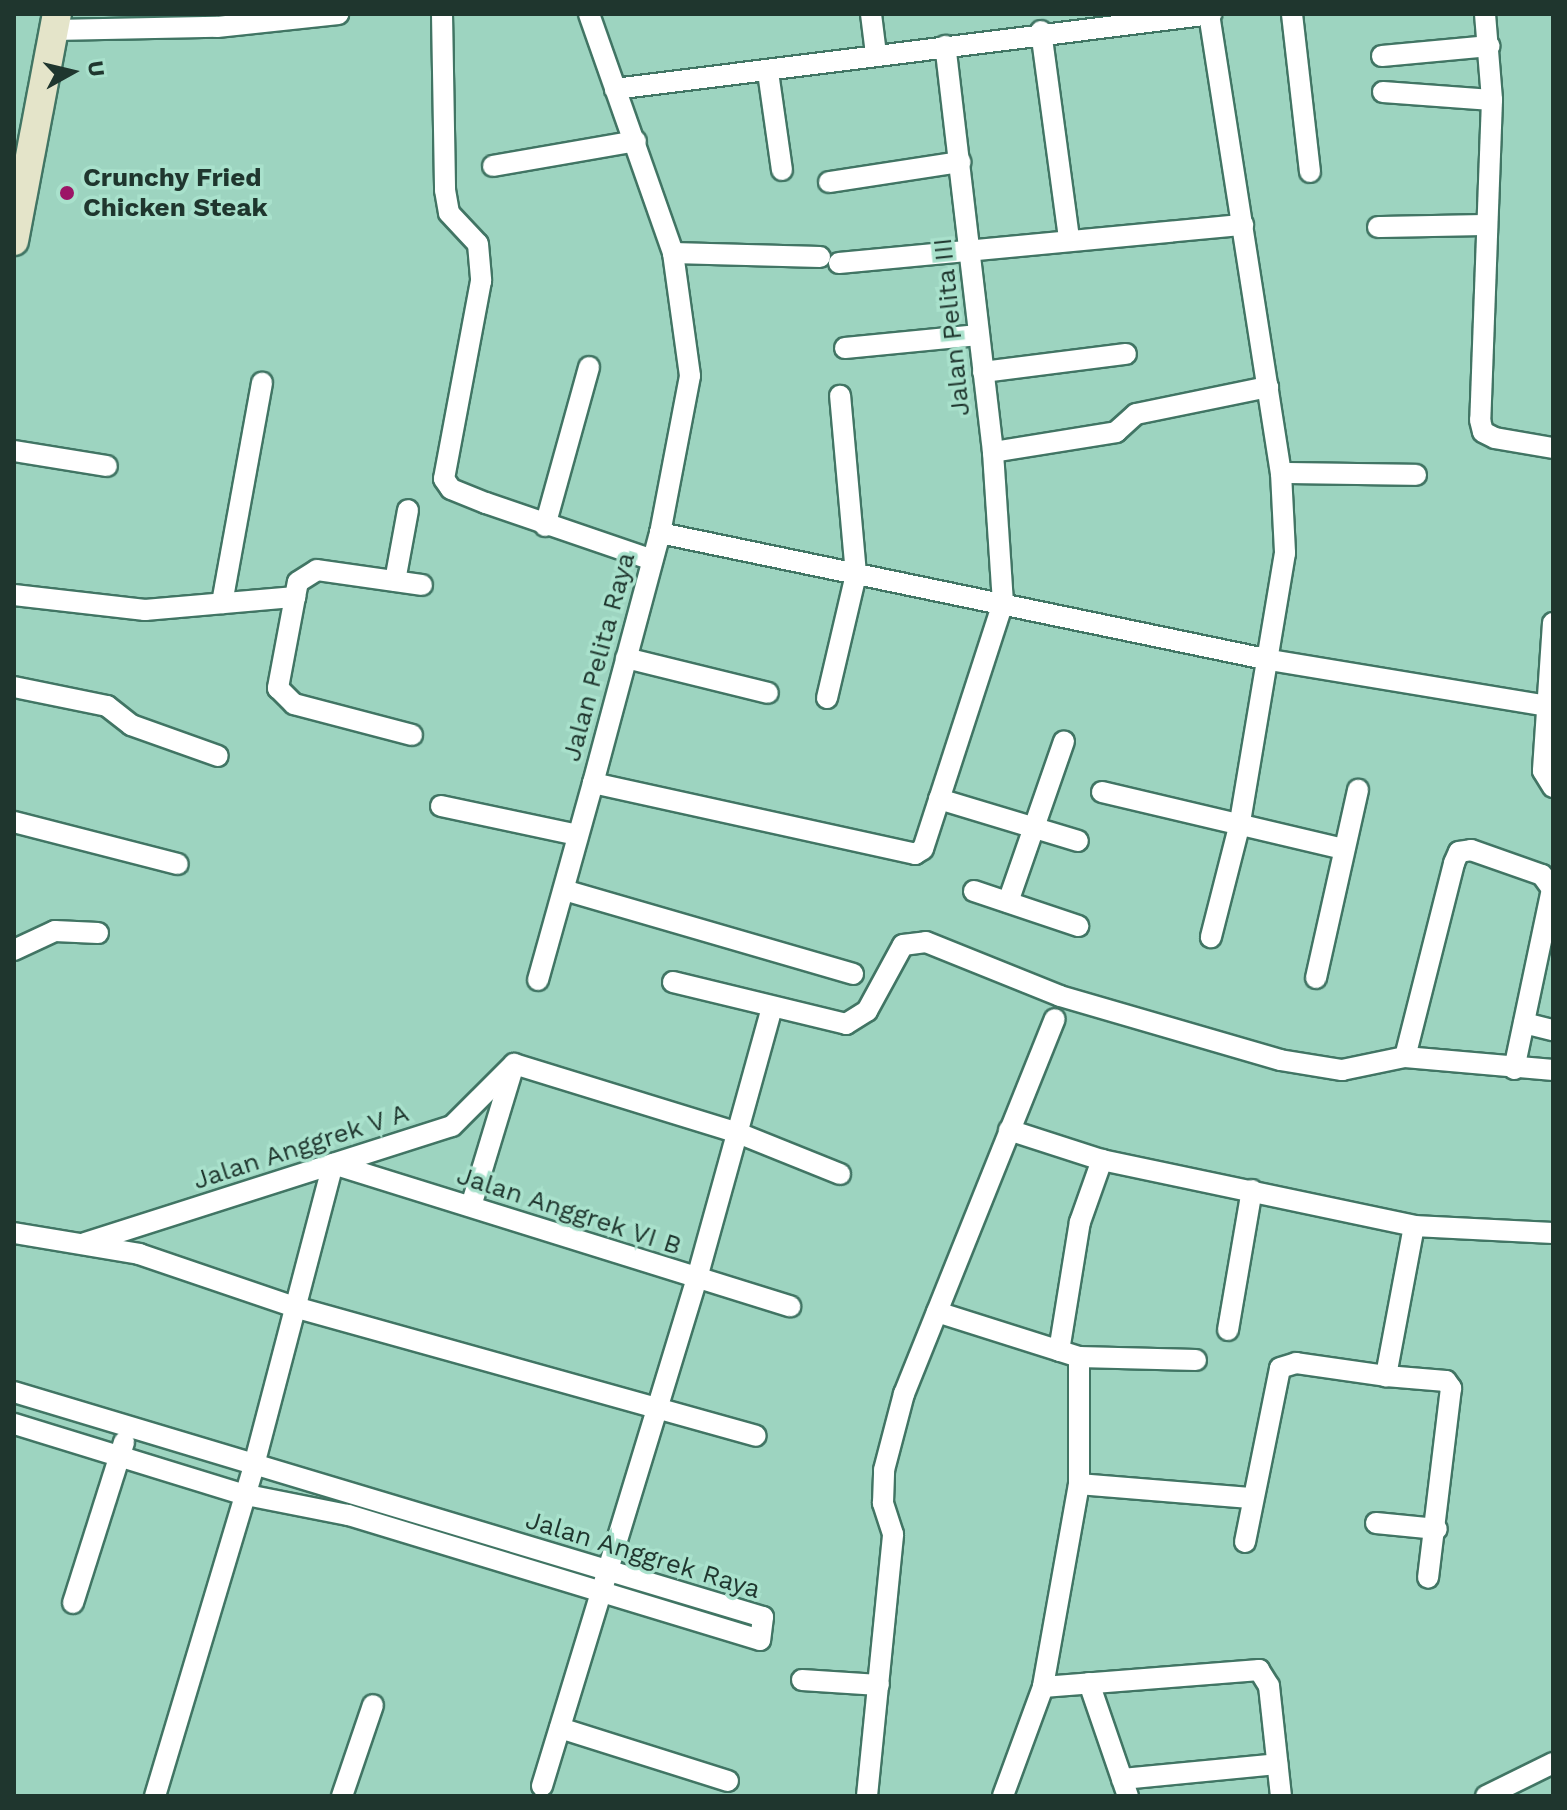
<!DOCTYPE html>
<html>
<head>
<meta charset="utf-8">
<style>
	body { margin:0 }
	#map { position:relative; width:1567px; height:1810px; overflow:hidden; background:#9dd4c0; font-family:"Work Sans",sans-serif }
	div>[style] { position:absolute }
	.roads { filter:drop-shadow(2px 0 #417564) drop-shadow(-2px 0 #417564) drop-shadow(0 2px #417564) drop-shadow(0 -2px #417564) }
	.minor>* { height:20px; margin:-10px; padding:0 10px; transform-origin:10px; border-radius:10px; background:#fff }
	.secondary>* { height:28px; margin:-14px; padding:0 14px; transform-origin:14px; border-radius:14px; background:#e4e4c9 }
	.dots>* { width:22px; height:22px; translate:-50% -50%; box-sizing:border-box; border:4px solid #a9e1cc; border-radius:50% }
	span { translate:-50% -50%; white-space:nowrap; text-align:center; line-height:1.15; -webkit-text-stroke:7px #a9e1cc; paint-order:stroke }
	.poi-label { font-size:26px; color:#1f362e; font-weight:700 }
	.left { translate:0 -50%; text-align:left }
	.street-label { font-size:26px; color:#1f362e }
	.frame { position:absolute; inset:0; border:16px solid #1f362e; pointer-events:none }
	.north { position:absolute; left:32px; top:32px; width:80px; height:80px; -webkit-text-stroke:6px #a9e1cc; paint-order:stroke; rotate:82deg; font-size:22px; font-weight:700; line-height:32px; text-align:center; color:#1f362e }
	.north::after { content:''; display:block; margin:auto; width:28px; height:36px; background:#1f362e; clip-path:polygon(50% 0,100% 100%,50% 72%,0 100%) }
</style>
</head>
<body>
<div id="map">
	<div class="roads">
		<div class="minor">
			<i style="left:442px;top:14px;width:176px;rotate:89deg"></i>
			<i style="left:445px;top:190px;width:23px;rotate:80deg"></i>
			<i style="left:449px;top:213px;width:42px;rotate:46.9deg"></i>
			<i style="left:478px;top:244px;width:37px;rotate:85deg"></i>
			<i style="left:481px;top:281px;width:201px;rotate:100.6deg"></i>
			<i style="left:444px;top:479px;width:12px;rotate:55deg"></i>
			<i style="left:451px;top:489px;width:38px;rotate:22deg"></i>
			<i style="left:486px;top:503px;width:173px;rotate:18.9deg"></i>
			<i style="left:589px;top:14px;width:253px;rotate:70.6deg"></i>
			<i style="left:673px;top:253px;width:124px;rotate:82.1deg"></i>
			<i style="left:690px;top:376px;width:160px;rotate:100.8deg"></i>
			<i style="left:660px;top:533px;width:259px;rotate:105deg"></i>
			<i style="left:593px;top:783px;width:330px;rotate:12.4deg"></i>
			<i style="left:915px;top:854px;width:9px;rotate:-32deg"></i>
			<i style="left:923px;top:849px;width:259px;rotate:-72deg"></i>
			<i style="left:1003px;top:603px;width:151px;rotate:-93.8deg"></i>
			<i style="left:993px;top:452px;width:409px;rotate:-96.7deg"></i>
			<i style="left:871px;top:14px;width:40px;rotate:82.9deg"></i>
			<i style="left:1209px;top:14px;width:465px;rotate:81.1deg"></i>
			<i style="left:1281px;top:473px;width:80px;rotate:87.1deg"></i>
			<i style="left:1285px;top:553px;width:274px;rotate:99.5deg"></i>
			<i style="left:1240px;top:823px;width:118px;rotate:104.3deg"></i>
			<i style="left:1292px;top:14px;width:159px;rotate:83.5deg"></i>
			<i style="left:1485px;top:14px;width:86px;rotate:85.3deg"></i>
			<i style="left:1492px;top:100px;width:320px;rotate:92.1deg"></i>
			<i style="left:1480px;top:420px;width:12px;rotate:76deg"></i>
			<i style="left:1483px;top:432px;width:13px;rotate:27deg"></i>
			<i style="left:1495px;top:438px;width:59px;rotate:9.8deg"></i>
			<i style="left:54px;top:30px;width:163px;rotate:-1.1deg"></i>
			<i style="left:217px;top:27px;width:122px;rotate:-6.1deg"></i>
			<i style="left:1041px;top:31px;width:209px;rotate:82.3deg"></i>
			<i style="left:1382px;top:56px;width:108px;rotate:-5.3deg"></i>
			<i style="left:768px;top:72px;width:99px;rotate:81.9deg"></i>
			<i style="left:615px;top:89px;width:601px;rotate:-7.17deg"></i>
			<i style="left:1383px;top:92px;width:109px;rotate:4.2deg"></i>
			<i style="left:493px;top:166px;width:145px;rotate:-9.9deg"></i>
			<i style="left:829px;top:182px;width:133px;rotate:-8.7deg"></i>
			<i style="left:1378px;top:227px;width:109px;rotate:-1.1deg"></i>
			<i style="left:673px;top:253px;width:147px;rotate:1.6deg"></i>
			<i style="left:839px;top:263px;width:406px;rotate:-5.4deg"></i>
			<i style="left:845px;top:348px;width:134px;rotate:-5.6deg"></i>
			<i style="left:983px;top:372px;width:144px;rotate:-7.2deg"></i>
			<i style="left:14px;top:451px;width:94px;rotate:9.2deg"></i>
			<i style="left:993px;top:452px;width:125px;rotate:-9.2deg"></i>
			<i style="left:1116px;top:432px;width:27px;rotate:-42deg"></i>
			<i style="left:1136px;top:414px;width:135px;rotate:-11.6deg"></i>
			<i style="left:1281px;top:473px;width:135px;rotate:0.8deg"></i>
			<i style="left:545px;top:526px;width:165px;rotate:-74.5deg"></i>
			<i style="left:660px;top:533px;width:623px;rotate:11.76deg"></i>
			<i style="left:1270px;top:660px;width:283px;rotate:9.4deg"></i>
			<i style="left:395px;top:581px;width:72px;rotate:-79.6deg"></i>
			<i style="left:14px;top:595px;width:132px;rotate:6.5deg"></i>
			<i style="left:145px;top:610px;width:151px;rotate:-5deg"></i>
			<i style="left:295px;top:597px;width:93px;rotate:100.6deg"></i>
			<i style="left:278px;top:688px;width:23px;rotate:45deg"></i>
			<i style="left:294px;top:704px;width:122px;rotate:14.7deg"></i>
			<i style="left:295px;top:597px;width:15px;rotate:-79deg"></i>
			<i style="left:298px;top:582px;width:22px;rotate:-32deg"></i>
			<i style="left:317px;top:570px;width:106px;rotate:8.1deg"></i>
			<i style="left:222px;top:603px;width:224px;rotate:-79.7deg"></i>
			<i style="left:1553px;top:623px;width:148px;rotate:93.9deg"></i>
			<i style="left:1543px;top:771px;width:19px;rotate:58deg"></i>
			<i style="left:626px;top:658px;width:146px;rotate:13.8deg"></i>
			<i style="left:14px;top:687px;width:95px;rotate:11.5deg"></i>
			<i style="left:107px;top:706px;width:31px;rotate:38deg"></i>
			<i style="left:131px;top:725px;width:92px;rotate:19.6deg"></i>
			<i style="left:827px;top:698px;width:127px;rotate:-76.8deg"></i>
			<i style="left:856px;top:574px;width:179px;rotate:-95.1deg"></i>
			<i style="left:1102px;top:792px;width:248px;rotate:13.3deg"></i>
			<i style="left:939px;top:799px;width:145px;rotate:16.8deg"></i>
			<i style="left:441px;top:806px;width:139px;rotate:12deg"></i>
			<i style="left:14px;top:822px;width:169px;rotate:14.4deg"></i>
			<i style="left:564px;top:890px;width:301px;rotate:16.2deg"></i>
			<i style="left:974px;top:891px;width:110px;rotate:18.6deg"></i>
			<i style="left:1008px;top:902px;width:170px;rotate:-70.8deg"></i>
			<i style="left:14px;top:950px;width:45px;rotate:-24.9deg"></i>
			<i style="left:55px;top:931px;width:43px;rotate:2.7deg"></i>
			<i style="left:1316px;top:978px;width:193px;rotate:-77.4deg"></i>
			<i style="left:538px;top:980px;width:205px;rotate:-74.4deg"></i>
			<i style="left:673px;top:982px;width:178px;rotate:13.6deg"></i>
			<i style="left:846px;top:1024px;width:25px;rotate:-32deg"></i>
			<i style="left:867px;top:1011px;width:75px;rotate:-61.4deg"></i>
			<i style="left:903px;top:945px;width:23px;rotate:-7deg"></i>
			<i style="left:926px;top:942px;width:144px;rotate:21.9deg"></i>
			<i style="left:1060px;top:996px;width:229px;rotate:16.2deg"></i>
			<i style="left:1280px;top:1060px;width:63px;rotate:9.2deg"></i>
			<i style="left:1342px;top:1070px;width:64px;rotate:-11.7deg"></i>
			<i style="left:1405px;top:1057px;width:149px;rotate:5deg"></i>
			<i style="left:1524px;top:1023px;width:30px;rotate:14deg"></i>
			<i style="left:1405px;top:1057px;width:200px;rotate:-75.8deg"></i>
			<i style="left:1454px;top:863px;width:12px;rotate:-66deg"></i>
			<i style="left:1459px;top:852px;width:12px;rotate:-9deg"></i>
			<i style="left:1471px;top:850px;width:75px;rotate:19.4deg"></i>
			<i style="left:1542px;top:875px;width:17px;rotate:54deg"></i>
			<i style="left:1552px;top:889px;width:184px;rotate:101.9deg"></i>
			<i style="left:514px;top:1064px;width:234px;rotate:17.1deg"></i>
			<i style="left:738px;top:1133px;width:110px;rotate:21.9deg"></i>
			<i style="left:1009px;top:1130px;width:98px;rotate:17.9deg"></i>
			<i style="left:1102px;top:1160px;width:319px;rotate:11.9deg"></i>
			<i style="left:1414px;top:1226px;width:139px;rotate:2.9deg"></i>
			<i style="left:471px;top:1206px;width:144px;rotate:-73.1deg"></i>
			<i style="left:1414px;top:1226px;width:153px;rotate:100.6deg"></i>
			<i style="left:1386px;top:1376px;width:60px;rotate:4.8deg"></i>
			<i style="left:1446px;top:1381px;width:9px;rotate:54deg"></i>
			<i style="left:1451px;top:1388px;width:191px;rotate:96.9deg"></i>
			<i style="left:14px;top:1233px;width:127px;rotate:9.5deg"></i>
			<i style="left:139px;top:1254px;width:168px;rotate:18.8deg"></i>
			<i style="left:298px;top:1308px;width:475px;rotate:15.6deg"></i>
			<i style="left:85px;top:1243px;width:385px;rotate:-17.7deg"></i>
			<i style="left:452px;top:1126px;width:88px;rotate:-45deg"></i>
			<i style="left:937px;top:1312px;width:149px;rotate:17.6deg"></i>
			<i style="left:1079px;top:1357px;width:127px;rotate:90deg"></i>
			<i style="left:1079px;top:1484px;width:206px;rotate:100.1deg"></i>
			<i style="left:1043px;top:1687px;width:116px;rotate:110.2deg"></i>
			<i style="left:1228px;top:1330px;width:142px;rotate:-80.3deg"></i>
			<i style="left:1059px;top:1351px;width:131px;rotate:-80.8deg"></i>
			<i style="left:1080px;top:1222px;width:66px;rotate:-70.5deg"></i>
			<i style="left:1079px;top:1357px;width:117px;rotate:1.5deg"></i>
			<i style="left:14px;top:1392px;width:782px;rotate:16.72deg"></i>
			<i style="left:763px;top:1617px;width:23px;rotate:97deg"></i>
			<i style="left:760px;top:1640px;width:431px;rotate:-163.1deg"></i>
			<i style="left:348px;top:1515px;width:108px;rotate:-168.8deg"></i>
			<i style="left:242px;top:1494px;width:239px;rotate:-162.9deg"></i>
			<i style="left:1079px;top:1484px;width:171px;rotate:4.7deg"></i>
			<i style="left:1376px;top:1523px;width:61px;rotate:5.6deg"></i>
			<i style="left:1245px;top:1542px;width:177px;rotate:-78.6deg"></i>
			<i style="left:1280px;top:1368px;width:17px;rotate:-17deg"></i>
			<i style="left:1296px;top:1363px;width:91px;rotate:8.2deg"></i>
			<i style="left:73px;top:1603px;width:169px;rotate:-72.4deg"></i>
			<i style="left:802px;top:1680px;width:77px;rotate:3.7deg"></i>
			<i style="left:1089px;top:1683px;width:120px;rotate:71deg"></i>
			<i style="left:1043px;top:1687px;width:217px;rotate:-4.5deg"></i>
			<i style="left:1259px;top:1670px;width:19px;rotate:58deg"></i>
			<i style="left:1269px;top:1686px;width:111px;rotate:83.8deg"></i>
			<i style="left:560px;top:1728px;width:176px;rotate:17.5deg"></i>
			<i style="left:1122px;top:1779px;width:156px;rotate:-5.5deg"></i>
			<i style="left:542px;top:1786px;width:531px;rotate:-73.03deg"></i>
			<i style="left:697px;top:1278px;width:280px;rotate:-74.5deg"></i>
			<i style="left:155px;top:1796px;width:345px;rotate:-73.3deg"></i>
			<i style="left:254px;top:1465px;width:311px;rotate:-75.3deg"></i>
			<i style="left:333px;top:1164px;width:479px;rotate:17.3deg"></i>
			<i style="left:342px;top:1796px;width:96px;rotate:-71.2deg"></i>
			<i style="left:867px;top:1796px;width:263px;rotate:-84.3deg"></i>
			<i style="left:893px;top:1534px;width:33px;rotate:-108deg"></i>
			<i style="left:883px;top:1503px;width:33px;rotate:-88deg"></i>
			<i style="left:884px;top:1470px;width:79px;rotate:-75.3deg"></i>
			<i style="left:904px;top:1394px;width:404px;rotate:-68.1deg"></i>
			<i style="left:1486px;top:1796px;width:75px;rotate:-26.2deg"></i>
		</div>
		<div class="secondary">
			<i style="left:14px;top:241px;width:231px;rotate:-79.3deg"></i>
		</div>
	</div>
	<div class="dots">
		<i style="left:67px;top:193px;background:#9c1567"></i>
	</div>
	<div class="poi-label">
		<span class="left" style="left:83px;top:193px">Crunchy Fried<br>Chicken Steak</span>
	</div>
	<div class="street-label">
		<span style="left:952px;top:327px;rotate:-96deg">Jalan Pelita III</span>
		<span style="left:599px;top:657px;rotate:-75deg">Jalan Pelita Raya</span>
		<span style="left:301px;top:1147px;rotate:-18deg">Jalan Anggrek V A</span>
		<span style="left:569px;top:1211px;rotate:18deg">Jalan Anggrek VI B</span>
		<span style="left:643px;top:1555px;rotate:17deg">Jalan Anggrek Raya</span>
	</div>
	<div class="frame"></div>
	<div class="north">U</div>
</div>
</body>
</html>
